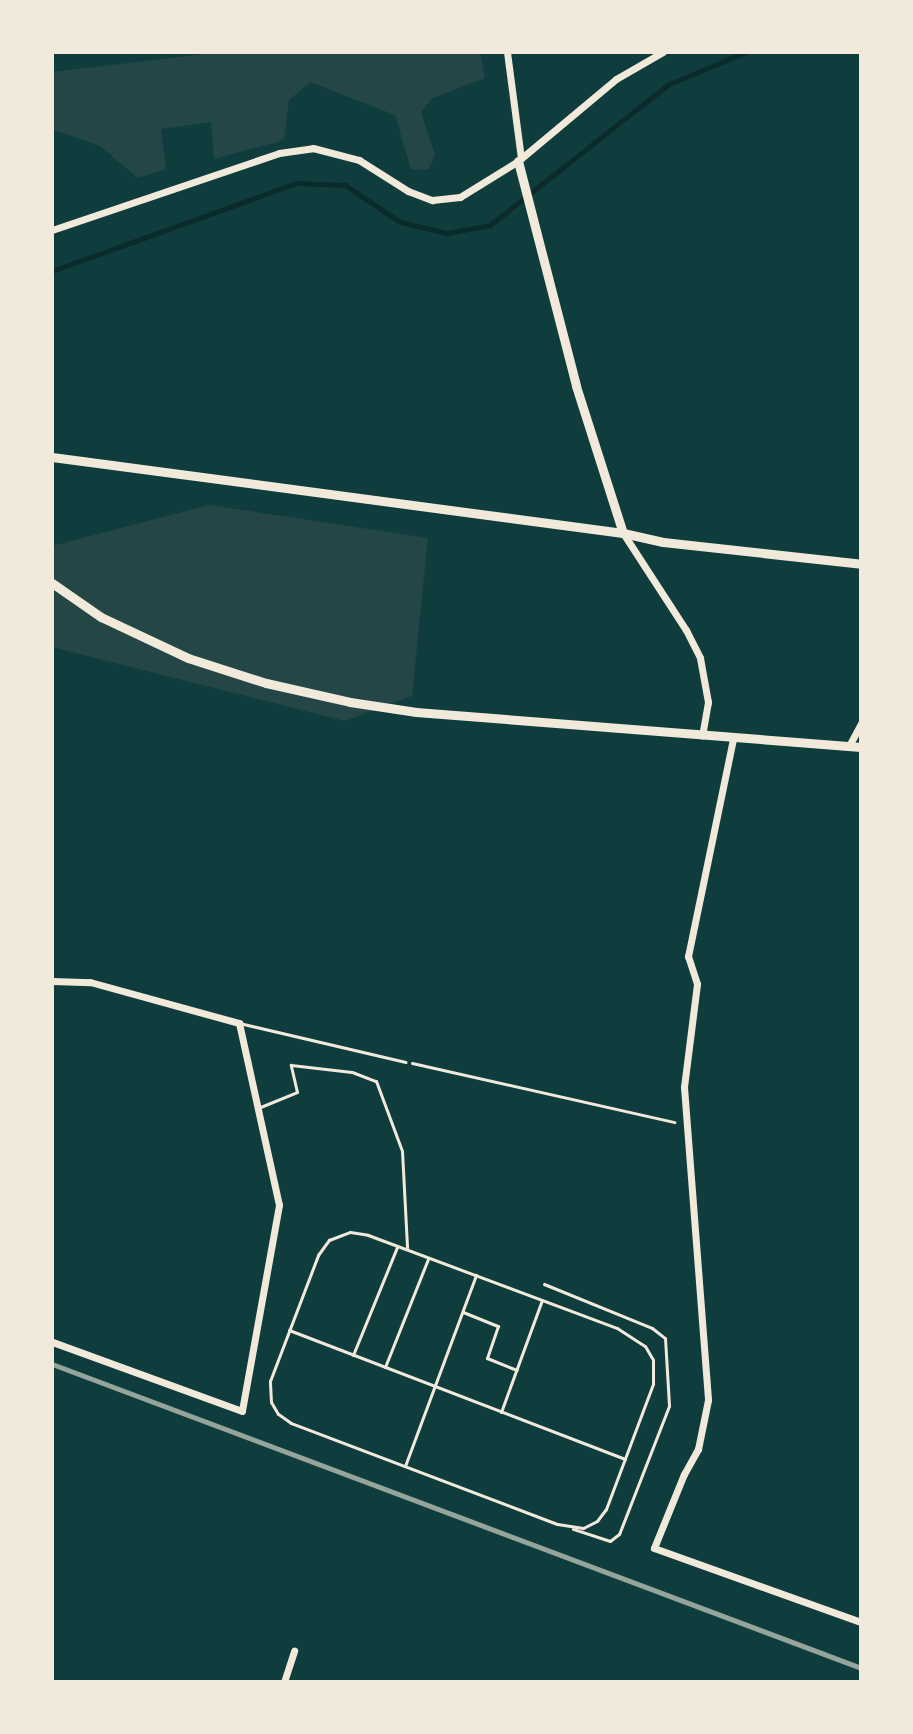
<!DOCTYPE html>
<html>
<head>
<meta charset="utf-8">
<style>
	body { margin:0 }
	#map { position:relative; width:913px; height:1734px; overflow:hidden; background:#0f3d3e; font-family:Helvetica,sans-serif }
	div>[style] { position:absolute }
	.green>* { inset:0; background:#244646 }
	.stream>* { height:5px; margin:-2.5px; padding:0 2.5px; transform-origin:2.5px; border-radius:2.5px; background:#0a2a2b }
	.path>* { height:3px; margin:-1.5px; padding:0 1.5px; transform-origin:1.5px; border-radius:1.5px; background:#f1e9da }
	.service>* { height:3px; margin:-1.5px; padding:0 1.5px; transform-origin:1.5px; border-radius:1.5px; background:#f1e9da }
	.minor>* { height:7px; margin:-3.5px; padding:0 3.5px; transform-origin:3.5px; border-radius:3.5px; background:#f1e9da }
	.tertiary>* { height:9px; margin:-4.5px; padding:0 4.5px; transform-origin:4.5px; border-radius:4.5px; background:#f1e9da }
	.rail>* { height:5px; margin:-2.5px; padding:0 2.5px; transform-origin:2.5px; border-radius:2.5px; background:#97a49c }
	span { translate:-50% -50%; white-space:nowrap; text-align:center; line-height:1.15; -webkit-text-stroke:8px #f1e9da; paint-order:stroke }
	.frame { position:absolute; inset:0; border:54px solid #f1e9da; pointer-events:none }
</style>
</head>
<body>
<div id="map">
	<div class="green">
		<i style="clip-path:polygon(221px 52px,480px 52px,485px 78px,433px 98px,421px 112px,435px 155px,428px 170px,411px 169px,395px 115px,310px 82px,289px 100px,284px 140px,214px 159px,211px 122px,161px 129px,166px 169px,138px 178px,100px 146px,52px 129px,52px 72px)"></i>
		<i style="clip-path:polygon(209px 505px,428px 538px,412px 696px,345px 721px,52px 647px,52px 546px)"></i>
	</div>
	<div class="stream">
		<i style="left:52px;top:271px;width:259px;rotate:-19.8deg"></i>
		<i style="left:296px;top:183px;width:49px;rotate:2.3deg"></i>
		<i style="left:345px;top:185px;width:66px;rotate:33.9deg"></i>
		<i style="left:400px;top:222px;width:48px;rotate:13.2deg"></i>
		<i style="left:447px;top:233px;width:44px;rotate:-10.5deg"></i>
		<i style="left:490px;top:225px;width:226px;rotate:-38.3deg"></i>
		<i style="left:667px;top:85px;width:86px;rotate:-22.7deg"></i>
	</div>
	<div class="path">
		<i style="left:412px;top:1063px;width:269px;rotate:12.7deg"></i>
	</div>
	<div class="service">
		<i style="left:239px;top:1023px;width:171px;rotate:13.2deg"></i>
		<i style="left:258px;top:1108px;width:42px;rotate:-22.3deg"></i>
		<i style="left:297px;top:1092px;width:28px;rotate:-103deg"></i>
		<i style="left:291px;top:1065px;width:61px;rotate:6.5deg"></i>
		<i style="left:352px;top:1072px;width:26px;rotate:21deg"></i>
		<i style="left:376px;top:1081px;width:75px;rotate:69.6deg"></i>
		<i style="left:402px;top:1151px;width:97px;rotate:87deg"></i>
		<i style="left:350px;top:1232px;width:18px;rotate:9deg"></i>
		<i style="left:368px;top:1235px;width:266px;rotate:20.5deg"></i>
		<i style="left:617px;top:1328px;width:33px;rotate:33deg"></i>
		<i style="left:645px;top:1346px;width:16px;rotate:60deg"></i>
		<i style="left:653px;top:1360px;width:24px;rotate:90deg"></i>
		<i style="left:653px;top:1384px;width:134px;rotate:110.6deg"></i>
		<i style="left:606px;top:1509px;width:15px;rotate:127deg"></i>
		<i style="left:597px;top:1521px;width:16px;rotate:153deg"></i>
		<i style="left:583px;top:1528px;width:26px;rotate:-171deg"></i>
		<i style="left:557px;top:1524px;width:285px;rotate:-159.2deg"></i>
		<i style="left:291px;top:1423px;width:16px;rotate:-145deg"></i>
		<i style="left:278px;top:1414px;width:14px;rotate:-120deg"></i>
		<i style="left:271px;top:1402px;width:21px;rotate:-93deg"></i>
		<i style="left:270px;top:1381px;width:135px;rotate:-69.1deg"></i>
		<i style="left:318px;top:1255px;width:19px;rotate:-54deg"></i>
		<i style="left:329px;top:1240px;width:22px;rotate:-21deg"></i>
		<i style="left:544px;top:1284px;width:117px;rotate:22.2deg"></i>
		<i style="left:652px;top:1328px;width:16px;rotate:38deg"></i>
		<i style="left:665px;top:1338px;width:68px;rotate:86.6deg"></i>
		<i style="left:669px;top:1406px;width:137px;rotate:111.3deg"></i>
		<i style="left:619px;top:1534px;width:11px;rotate:142deg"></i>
		<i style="left:610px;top:1541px;width:39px;rotate:-162deg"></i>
		<i style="left:463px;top:1312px;width:38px;rotate:22deg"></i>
		<i style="left:498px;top:1326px;width:34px;rotate:109deg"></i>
		<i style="left:487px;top:1358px;width:32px;rotate:22deg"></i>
		<i style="left:289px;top:1330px;width:360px;rotate:21deg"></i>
		<i style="left:353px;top:1355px;width:117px;rotate:-67.8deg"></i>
		<i style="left:385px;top:1367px;width:116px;rotate:-68.3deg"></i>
		<i style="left:501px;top:1412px;width:119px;rotate:-69.9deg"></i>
		<i style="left:405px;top:1466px;width:204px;rotate:-69.6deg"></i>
	</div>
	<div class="minor">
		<i style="left:507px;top:52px;width:107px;rotate:82.5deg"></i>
		<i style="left:52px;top:230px;width:240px;rotate:-18.7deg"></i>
		<i style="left:279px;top:153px;width:34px;rotate:-8deg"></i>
		<i style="left:313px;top:148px;width:48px;rotate:14.6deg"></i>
		<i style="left:359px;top:160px;width:58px;rotate:32.3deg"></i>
		<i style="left:408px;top:191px;width:26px;rotate:21deg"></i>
		<i style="left:432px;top:200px;width:28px;rotate:-6deg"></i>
		<i style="left:460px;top:197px;width:68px;rotate:-31.8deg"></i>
		<i style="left:518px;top:161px;width:128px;rotate:-39.9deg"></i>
		<i style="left:616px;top:79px;width:54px;rotate:-29.9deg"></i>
		<i style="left:623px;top:533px;width:116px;rotate:57deg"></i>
		<i style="left:686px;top:630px;width:31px;rotate:63deg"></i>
		<i style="left:700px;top:658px;width:45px;rotate:79.7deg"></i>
		<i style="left:708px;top:702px;width:34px;rotate:100deg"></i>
		<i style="left:733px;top:739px;width:222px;rotate:101.7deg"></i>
		<i style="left:688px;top:956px;width:29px;rotate:72deg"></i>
		<i style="left:697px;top:984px;width:104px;rotate:97.2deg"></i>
		<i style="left:684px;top:1087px;width:314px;rotate:85.6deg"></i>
		<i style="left:708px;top:1400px;width:50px;rotate:101.5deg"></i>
		<i style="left:698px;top:1449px;width:29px;rotate:119deg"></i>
		<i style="left:684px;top:1474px;width:80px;rotate:112.1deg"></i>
		<i style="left:654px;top:1548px;width:220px;rotate:19.7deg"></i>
		<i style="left:849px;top:746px;width:26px;rotate:-62deg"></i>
		<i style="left:52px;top:981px;width:38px;rotate:2deg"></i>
		<i style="left:90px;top:982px;width:155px;rotate:15.4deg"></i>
		<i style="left:239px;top:1023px;width:186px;rotate:77.6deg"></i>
		<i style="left:279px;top:1205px;width:209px;rotate:100.2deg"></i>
		<i style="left:242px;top:1411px;width:202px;rotate:-160deg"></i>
		<i style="left:284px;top:1682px;width:33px;rotate:-72deg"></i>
	</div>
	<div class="tertiary">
		<i style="left:518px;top:161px;width:232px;rotate:75.5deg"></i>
		<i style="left:576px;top:386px;width:154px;rotate:72.3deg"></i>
		<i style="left:52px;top:457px;width:576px;rotate:7.58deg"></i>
		<i style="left:623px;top:533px;width:41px;rotate:12.7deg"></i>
		<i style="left:663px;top:542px;width:199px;rotate:6.3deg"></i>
		<i style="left:52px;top:583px;width:60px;rotate:34.8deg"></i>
		<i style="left:101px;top:617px;width:96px;rotate:25.2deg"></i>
		<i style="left:188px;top:658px;width:82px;rotate:17.8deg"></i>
		<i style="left:266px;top:683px;width:86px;rotate:12.7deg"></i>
		<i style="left:350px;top:702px;width:67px;rotate:8.6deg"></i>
		<i style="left:416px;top:712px;width:446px;rotate:4.5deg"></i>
	</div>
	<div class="rail">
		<i style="left:52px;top:1364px;width:864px;rotate:20.59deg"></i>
	</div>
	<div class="frame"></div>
</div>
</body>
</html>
